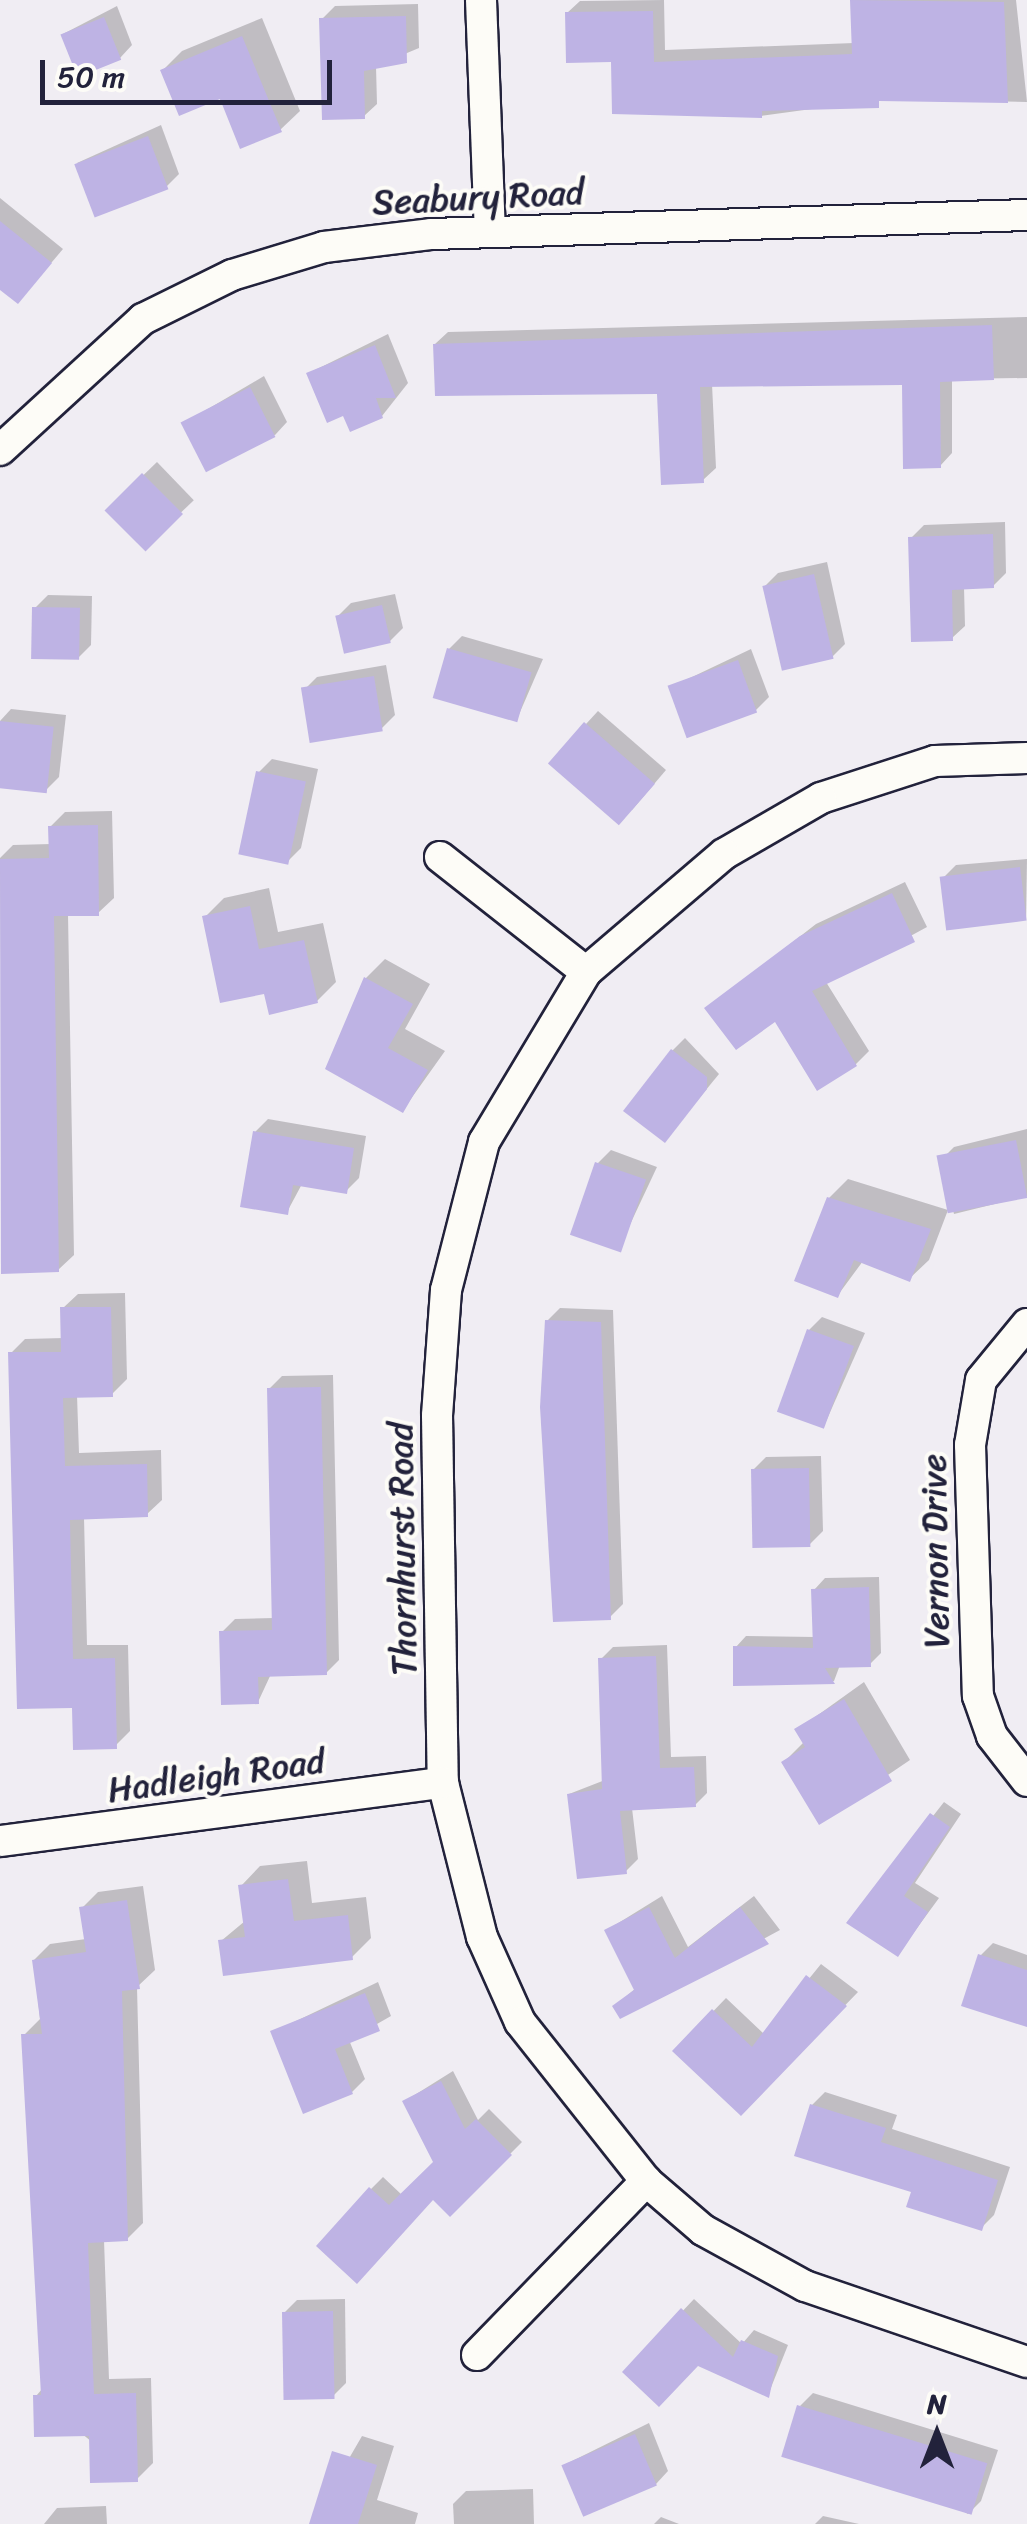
<!DOCTYPE html>
<html>
<head>
<meta charset="utf-8">
<style>
	body { margin:0 }
	#map { position:relative; width:1027px; height:2524px; overflow:hidden; background:#f0edf3; font-family:Sriracha,sans-serif }
	div>[style] { position:absolute }
	.shadow>* { inset:0; background:#0003; transform-origin:0 0 }
	.building>* { inset:0; background:#beb3e4; transform-origin:0 0 }
	.roads { filter:drop-shadow(2px 0 #22223b) drop-shadow(-2px 0 #22223b) drop-shadow(0 2px #22223b) drop-shadow(0 -2px #22223b) }
	.minor>* { height:30px; margin:-15px; padding:0 15px; transform-origin:15px; border-radius:15px; background:#fdfcf7 }
	span { translate:-50% -50%; white-space:nowrap; text-align:center; line-height:1.15; -webkit-text-stroke:8px #fdfcf7; paint-order:stroke }
	.street-label { font-size:35px; color:#22223b }
	.north { position:absolute; left:887px; top:2384px; width:100px; height:100px; -webkit-text-stroke:8px #fdfcf7; paint-order:stroke; rotate:0deg; font-size:28px; font-weight:700; line-height:40px; text-align:center; color:#22223b }
	.north::after { content:''; display:block; margin:auto; width:35px; height:45px; background:#22223b; clip-path:polygon(50% 0,100% 100%,50% 72%,0 100%) }
	.scale { position:absolute; left:40px; top:60px; width:292px; height:45px; box-sizing:border-box; border:5px solid #22223b; border-top:0; padding-left:12px; font-size:30px; line-height:35px; white-space:nowrap; color:#22223b; -webkit-text-stroke:8px #fdfcf7; paint-order:stroke }
</style>
</head>
<body>
<div id="map">
	<div class="shadow">
		<i style="clip-path:polygon(664px 0,665px 50px,854px 43px,852px 0,1016px 0,1027px 102px,885px 99px,761px 116px,613px 60px,567px 13px,580px 1px)"></i>
		<i style="clip-path:polygon(418px 4px,419px 48px,376px 66px,377px 104px,364px 116px,322px 19px,335px 6px)"></i>
		<i style="clip-path:polygon(117px 6px,132px 45px,120px 58px,63px 34px)"></i>
		<i style="clip-path:polygon(262px 18px,300px 111px,280px 130px,163px 70px,182px 51px)"></i>
		<i style="clip-path:polygon(161px 125px,179px 174px,166px 187px,77px 163px)"></i>
		<i style="clip-path:polygon(0 198px,63px 249px,30px 288px,0 287px)"></i>
		<i style="clip-path:polygon(1027px 317px,1027px 378px,952px 379px,952px 453px,940px 466px,904px 383px,712px 384px,716px 468px,703px 480px,659px 392px,435px 344px,448px 332px)"></i>
		<i style="clip-path:polygon(388px 334px,408px 383px,382px 416px,345px 413px,309px 373px)"></i>
		<i style="clip-path:polygon(264px 376px,287px 422px,275px 435px,184px 423px)"></i>
		<i style="left:157px;top:462px;width:53px;height:69px;rotate:46deg"></i>
		<i style="clip-path:polygon(1005px 522px,1006px 573px,993px 586px,964px 587px,965px 626px,952px 638px,911px 538px,924px 525px)"></i>
		<i style="clip-path:polygon(827px 562px,845px 644px,832px 657px,765px 586px,778px 573px)"></i>
		<i style="clip-path:polygon(395px 594px,403px 628px,390px 641px,338px 616px,351px 603px)"></i>
		<i style="clip-path:polygon(48px 595px,92px 596px,91px 645px,78px 658px,35px 608px)"></i>
		<i style="clip-path:polygon(462px 636px,543px 659px,517px 719px,449px 649px)"></i>
		<i style="clip-path:polygon(751px 649px,769px 697px,756px 710px,671px 687px)"></i>
		<i style="clip-path:polygon(386px 665px,395px 715px,382px 728px,304px 690px,317px 677px)"></i>
		<i style="clip-path:polygon(11px 709px,66px 715px,59px 777px,46px 790px,0 785px,0 721px)"></i>
		<i style="clip-path:polygon(598px 711px,666px 770px,632px 810px,586px 724px)"></i>
		<i style="clip-path:polygon(272px 759px,318px 769px,301px 848px,288px 861px,259px 772px)"></i>
		<i style="clip-path:polygon(112px 811px,114px 898px,98px 913px,68px 914px,74px 1255px,58px 1270px,4px 1272px,0 858px,13px 845px,51px 844px,50px 827px,65px 812px)"></i>
		<i style="clip-path:polygon(1027px 859px,1026px 918px,943px 878px,956px 865px)"></i>
		<i style="clip-path:polygon(905px 882px,927px 927px,826px 982px,869px 1051px,856px 1064px,818px 1087px,775px 1018px,708px 1008px,816px 924px)"></i>
		<i style="clip-path:polygon(269px 888px,278px 932px,323px 923px,336px 982px,317px 1001px,266px 991px,205px 917px,224px 898px)"></i>
		<i style="clip-path:polygon(385px 959px,430px 984px,405px 1029px,445px 1051px,403px 1110px,328px 1068px,366px 978px)"></i>
		<i style="clip-path:polygon(685px 1038px,719px 1074px,665px 1140px,672px 1051px)"></i>
		<i style="clip-path:polygon(268px 1119px,366px 1136px,359px 1178px,346px 1191px,302px 1184px,287px 1212px,255px 1132px)"></i>
		<i style="clip-path:polygon(1027px 1129px,1027px 1196px,954px 1214px,941px 1160px,954px 1147px)"></i>
		<i style="clip-path:polygon(611px 1150px,657px 1167px,618px 1250px,598px 1163px)"></i>
		<i style="clip-path:polygon(848px 1179px,948px 1210px,929px 1260px,909px 1279px,863px 1261px,838px 1295px,829px 1198px)"></i>
		<i style="clip-path:polygon(125px 1293px,127px 1379px,112px 1394px,77px 1395px,79px 1453px,161px 1450px,162px 1500px,147px 1514px,84px 1517px,87px 1645px,128px 1645px,130px 1731px,115px 1746px,74px 1705px,11px 1353px,25px 1339px,64px 1338px,63px 1308px,78px 1294px)"></i>
		<i style="clip-path:polygon(560px 1308px,613px 1310px,623px 1604px,610px 1617px,547px 1321px)"></i>
		<i style="clip-path:polygon(822px 1317px,865px 1333px,824px 1426px,809px 1330px)"></i>
		<i style="clip-path:polygon(333px 1375px,339px 1660px,326px 1673px,271px 1674px,258px 1702px,222px 1632px,235px 1619px,274px 1618px,269px 1389px,282px 1376px)"></i>
		<i style="clip-path:polygon(821px 1456px,823px 1531px,810px 1544px,753px 1470px,766px 1457px)"></i>
		<i style="clip-path:polygon(879px 1577px,881px 1653px,870px 1664px,840px 1665px,834px 1681px,736px 1683px,735px 1648px,746px 1636px,815px 1637px,814px 1590px,825px 1578px)"></i>
		<i style="clip-path:polygon(667px 1645px,671px 1757px,706px 1756px,707px 1793px,695px 1805px,632px 1808px,638px 1859px,626px 1871px,569px 1794px,605px 1780px,601px 1659px,613px 1647px)"></i>
		<i style="clip-path:polygon(864px 1682px,910px 1760px,820px 1821px,784px 1762px,804px 1742px,797px 1730px)"></i>
		<i style="clip-path:polygon(944px 1802px,961px 1814px,915px 1883px,939px 1898px,898px 1954px,850px 1922px)"></i>
		<i style="clip-path:polygon(307px 1861px,312px 1903px,366px 1897px,371px 1938px,352px 1957px,221px 1941px,245px 1921px,241px 1886px,260px 1866px)"></i>
		<i style="clip-path:polygon(143px 1886px,155px 1970px,137px 1987px,143px 2223px,127px 2239px,104px 2240px,109px 2379px,151px 2378px,153px 2463px,137px 2479px,36px 2396px,43px 2388px,24px 2035px,40px 2019px,34px 1960px,50px 1944px,86px 1939px,82px 1908px,98px 1892px)"></i>
		<i style="clip-path:polygon(662px 1896px,688px 1947px,754px 1896px,780px 1930px,621px 2016px,615px 2006px,636px 1988px,607px 1930px)"></i>
		<i style="clip-path:polygon(993px 1943px,1027px 1955px,1027px 2025px,980px 1956px)"></i>
		<i style="clip-path:polygon(821px 1964px,858px 1992px,741px 2113px,675px 2051px,726px 1998px,764px 2034px)"></i>
		<i style="clip-path:polygon(378px 1982px,391px 2016px,349px 2040px,365px 2079px,352px 2092px,273px 2032px)"></i>
		<i style="clip-path:polygon(453px 2071px,478px 2120px,489px 2109px,522px 2142px,450px 2214px,434px 2197px,369px 2269px,371px 2189px,383px 2177px,402px 2195px,436px 2162px,405px 2101px)"></i>
		<i style="clip-path:polygon(825px 2092px,897px 2115px,892px 2129px,1010px 2167px,994px 2215px,981px 2228px,914px 2191px,812px 2105px)"></i>
		<i style="clip-path:polygon(345px 2299px,346px 2383px,333px 2396px,284px 2313px,297px 2300px)"></i>
		<i style="clip-path:polygon(694px 2299px,742px 2344px,754px 2330px,788px 2345px,768px 2395px,698px 2363px,625px 2372px)"></i>
		<i style="clip-path:polygon(813px 2393px,998px 2450px,981px 2501px,968px 2514px,800px 2406px)"></i>
		<i style="clip-path:polygon(649px 2423px,668px 2471px,656px 2484px,564px 2465px)"></i>
		<i style="clip-path:polygon(362px 2436px,394px 2446px,377px 2500px,418px 2513px,415px 2524px,311px 2524px)"></i>
		<i style="clip-path:polygon(533px 2489px,534px 2524px,454px 2524px,453px 2504px,466px 2491px)"></i>
		<i style="clip-path:polygon(106px 2506px,107px 2524px,44px 2524px,57px 2508px)"></i>
		<i style="clip-path:polygon(823px 2516px,859px 2524px,815px 2524px)"></i>
		<i style="clip-path:polygon(661px 2517px,679px 2524px,654px 2524px)"></i>
	</div>
	<div class="building">
		<i style="clip-path:polygon(850px 0,1004px 2px,1008px 103px,879px 101px,879px 108px,762px 111px,762px 118px,612px 114px,611px 62px,566px 63px,565px 12px,653px 11px,654px 62px,852px 54px)"></i>
		<i style="clip-path:polygon(406px 16px,407px 63px,364px 71px,365px 119px,322px 120px,319px 18px)"></i>
		<i style="left:104px;top:17px;width:46px;height:47px;rotate:68deg"></i>
		<i style="clip-path:polygon(242px 36px,282px 132px,240px 149px,220px 99px,179px 116px,160px 70px)"></i>
		<i style="left:148px;top:136px;width:57px;height:79px;rotate:69deg"></i>
		<i style="clip-path:polygon(0 221px,52px 263px,18px 304px,0 290px)"></i>
		<i style="clip-path:polygon(992px 325px,994px 380px,940px 382px,941px 468px,903px 469px,902px 385px,700px 387px,704px 483px,661px 485px,657px 394px,435px 396px,433px 344px)"></i>
		<i style="clip-path:polygon(375px 345px,396px 398px,376px 398px,383px 418px,350px 432px,343px 416px,327px 423px,306px 373px)"></i>
		<i style="left:250px;top:387px;width:56px;height:78px;rotate:63deg"></i>
		<i style="left:142px;top:473px;width:58px;height:53px;rotate:45deg"></i>
		<i style="clip-path:polygon(993px 534px,994px 588px,952px 590px,953px 641px,911px 642px,908px 537px)"></i>
		<i style="left:814px;top:574px;width:87px;height:53px;rotate:77deg"></i>
		<i style="left:382px;top:605px;width:39px;height:48px;rotate:77deg"></i>
		<i style="left:32px;top:607px;width:48px;height:52px;rotate:1deg"></i>
		<i style="left:447px;top:648px;width:88px;height:52px;rotate:16deg"></i>
		<i style="left:738px;top:660px;width:56px;height:75px;rotate:70deg"></i>
		<i style="left:374px;top:676px;width:56px;height:74px;rotate:81deg"></i>
		<i style="left:0;top:721px;width:54px;height:67px;rotate:6deg"></i>
		<i style="left:584px;top:722px;width:94px;height:55px;rotate:41deg"></i>
		<i style="left:256px;top:771px;width:51px;height:85px;rotate:12deg"></i>
		<i style="clip-path:polygon(98px 825px,99px 916px,54px 916px,59px 1272px,1px 1274px,0 859px,49px 858px,48px 826px)"></i>
		<i style="left:1020px;top:867px;width:54px;height:81px;rotate:83deg"></i>
		<i style="clip-path:polygon(892px 893px,915px 942px,812px 991px,857px 1066px,817px 1091px,775px 1022px,736px 1050px,704px 1008px,800px 936px)"></i>
		<i style="clip-path:polygon(250px 906px,259px 949px,304px 940px,318px 1003px,269px 1015px,264px 994px,220px 1003px,202px 916px)"></i>
		<i style="clip-path:polygon(364px 977px,413px 1004px,388px 1048px,428px 1070px,403px 1113px,325px 1069px)"></i>
		<i style="clip-path:polygon(671px 1049px,707px 1077px,707px 1089px,665px 1143px,623px 1111px)"></i>
		<i style="clip-path:polygon(253px 1131px,354px 1148px,347px 1194px,293px 1185px,288px 1215px,240px 1207px)"></i>
		<i style="left:1016px;top:1140px;width:59px;height:81px;rotate:79deg"></i>
		<i style="left:595px;top:1162px;width:54px;height:77px;rotate:19deg"></i>
		<i style="clip-path:polygon(827px 1197px,931px 1229px,910px 1282px,854px 1260px,838px 1298px,794px 1281px)"></i>
		<i style="clip-path:polygon(60px 1307px,111px 1307px,113px 1397px,63px 1398px,65px 1466px,147px 1464px,148px 1517px,70px 1520px,73px 1659px,115px 1658px,117px 1749px,73px 1750px,72px 1708px,17px 1709px,8px 1352px,61px 1352px)"></i>
		<i style="clip-path:polygon(545px 1320px,601px 1322px,611px 1620px,553px 1622px,540px 1407px)"></i>
		<i style="left:807px;top:1329px;width:50px;height:88px;rotate:20deg"></i>
		<i style="clip-path:polygon(321px 1387px,327px 1675px,258px 1677px,259px 1704px,221px 1705px,219px 1631px,272px 1630px,267px 1388px)"></i>
		<i style="left:809px;top:1468px;width:79px;height:58px;rotate:89deg"></i>
		<i style="clip-path:polygon(869px 1587px,871px 1667px,825px 1668px,835px 1684px,733px 1686px,733px 1646px,813px 1648px,811px 1589px)"></i>
		<i style="clip-path:polygon(656px 1656px,660px 1768px,694px 1767px,696px 1807px,620px 1811px,627px 1874px,577px 1879px,567px 1794px,602px 1789px,598px 1658px)"></i>
		<i style="clip-path:polygon(844px 1699px,892px 1781px,819px 1825px,781px 1762px,805px 1747px,794px 1729px)"></i>
		<i style="clip-path:polygon(930px 1813px,950px 1827px,904px 1896px,928px 1912px,898px 1957px,846px 1923px)"></i>
		<i style="clip-path:polygon(288px 1879px,294px 1921px,348px 1915px,353px 1960px,223px 1976px,218px 1940px,245px 1937px,238px 1885px)"></i>
		<i style="clip-path:polygon(127px 1900px,140px 1989px,122px 1991px,128px 2241px,88px 2243px,94px 2394px,136px 2393px,138px 2482px,90px 2483px,89px 2436px,34px 2437px,33px 2395px,41px 2395px,21px 2034px,42px 2034px,32px 1960px,86px 1952px,79px 1907px)"></i>
		<i style="clip-path:polygon(649px 1907px,675px 1958px,740px 1907px,769px 1944px,620px 2019px,612px 2006px,634px 1990px,604px 1930px)"></i>
		<i style="clip-path:polygon(978px 1954px,1027px 1970px,1027px 2027px,961px 2006px)"></i>
		<i style="clip-path:polygon(806px 1975px,847px 2006px,741px 2116px,672px 2051px,712px 2009px,752px 2047px)"></i>
		<i style="clip-path:polygon(365px 1993px,380px 2031px,335px 2049px,353px 2094px,303px 2114px,270px 2031px)"></i>
		<i style="clip-path:polygon(441px 2081px,465px 2129px,476px 2119px,512px 2155px,450px 2217px,433px 2200px,357px 2284px,316px 2246px,369px 2187px,389px 2205px,433px 2162px,402px 2101px)"></i>
		<i style="clip-path:polygon(810px 2104px,886px 2128px,881px 2142px,998px 2180px,982px 2231px,906px 2207px,911px 2192px,794px 2156px)"></i>
		<i style="clip-path:polygon(681px 2308px,733px 2357px,741px 2340px,778px 2356px,769px 2398px,698px 2366px,659px 2407px,622px 2372px)"></i>
		<i style="left:333px;top:2311px;width:88px;height:51px;rotate:89deg"></i>
		<i style="left:797px;top:2405px;width:199px;height:54px;rotate:17deg"></i>
		<i style="left:635px;top:2434px;width:56px;height:80px;rotate:67deg"></i>
		<i style="clip-path:polygon(332px 2451px,377px 2465px,358px 2524px,309px 2524px)"></i>
	</div>
	<div class="roads">
		<div class="minor">
			<i style="left:481px;top:0;width:231px;rotate:87.8deg"></i>
			<i style="left:0;top:450px;width:194px;rotate:-42.5deg"></i>
			<i style="left:143px;top:319px;width:99px;rotate:-26.3deg"></i>
			<i style="left:232px;top:275px;width:96px;rotate:-16.9deg"></i>
			<i style="left:324px;top:247px;width:109px;rotate:-6.9deg"></i>
			<i style="left:432px;top:234px;width:595px;rotate:-1.83deg"></i>
			<i style="left:1027px;top:758px;width:92px;rotate:178.1deg"></i>
			<i style="left:935px;top:761px;width:120px;rotate:162deg"></i>
			<i style="left:821px;top:798px;width:112px;rotate:150deg"></i>
			<i style="left:724px;top:854px;width:182px;rotate:139.5deg"></i>
			<i style="left:586px;top:972px;width:198px;rotate:121deg"></i>
			<i style="left:484px;top:1142px;width:153px;rotate:104.4deg"></i>
			<i style="left:446px;top:1290px;width:125px;rotate:94.1deg"></i>
			<i style="left:437px;top:1415px;width:368px;rotate:89.1deg"></i>
			<i style="left:443px;top:1783px;width:159px;rotate:75.8deg"></i>
			<i style="left:482px;top:1937px;width:93px;rotate:65.9deg"></i>
			<i style="left:520px;top:2022px;width:203px;rotate:51.6deg"></i>
			<i style="left:646px;top:2181px;width:75px;rotate:40.7deg"></i>
			<i style="left:703px;top:2230px;width:116px;rotate:28.8deg"></i>
			<i style="left:805px;top:2286px;width:235px;rotate:18.9deg"></i>
			<i style="left:440px;top:857px;width:186px;rotate:38.2deg"></i>
			<i style="left:1027px;top:1324px;width:72px;rotate:129.4deg"></i>
			<i style="left:981px;top:1380px;width:66px;rotate:99.6deg"></i>
			<i style="left:970px;top:1445px;width:251px;rotate:88.2deg"></i>
			<i style="left:978px;top:1696px;width:42px;rotate:70.7deg"></i>
			<i style="left:992px;top:1736px;width:57px;rotate:52.1deg"></i>
			<i style="left:0;top:1841px;width:447px;rotate:-7.5deg"></i>
			<i style="left:477px;top:2355px;width:243px;rotate:-45.8deg"></i>
		</div>
	</div>
	<div class="street-label">
		<span style="left:478px;top:197px;rotate:-3deg">Seabury Road</span>
		<span style="left:402px;top:1549px;rotate:-91deg">Thornhurst Road</span>
		<span style="left:935px;top:1551px;rotate:-91deg">Vernon Drive</span>
		<span style="left:216px;top:1775px;rotate:-8deg">Hadleigh Road</span>
	</div>
	<div class="north">N</div>
	<div class="scale">50 m</div>
</div>
</body>
</html>
